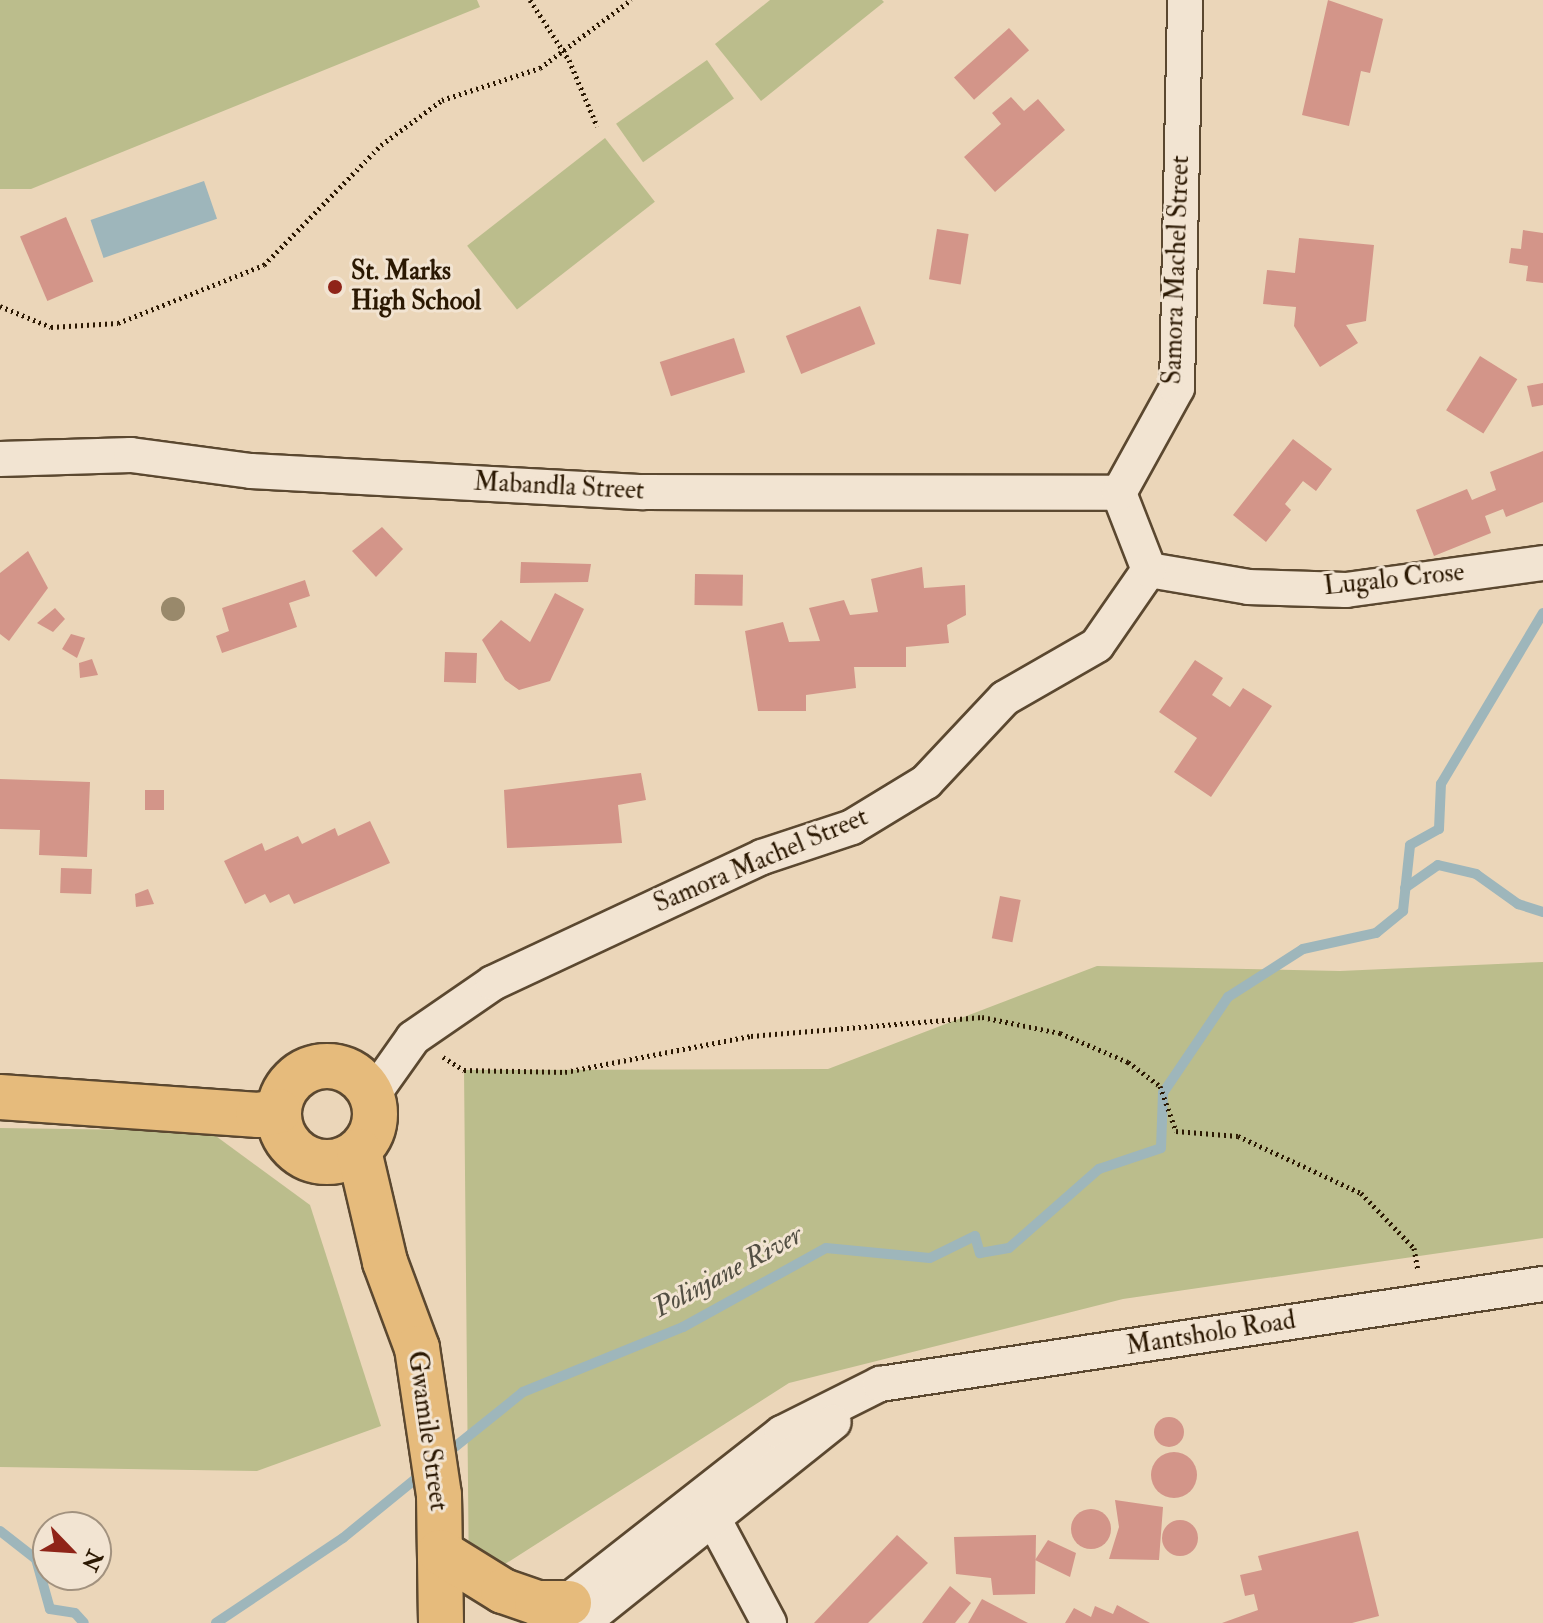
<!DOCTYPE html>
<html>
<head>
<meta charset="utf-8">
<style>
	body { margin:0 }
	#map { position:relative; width:1543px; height:1623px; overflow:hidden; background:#ebd6b9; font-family:"IM FELL Double Pica",serif }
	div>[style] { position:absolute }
	.green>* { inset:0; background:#bbbd8c; transform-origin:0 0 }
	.water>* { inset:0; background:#9eb6bb; transform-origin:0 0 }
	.stream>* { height:10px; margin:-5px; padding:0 5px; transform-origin:5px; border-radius:5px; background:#9eb6bb }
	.building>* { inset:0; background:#d39589; transform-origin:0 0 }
	.round { border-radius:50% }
	.path>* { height:5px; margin-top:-2.5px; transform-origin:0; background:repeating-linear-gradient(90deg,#2b1802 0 2px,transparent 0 6px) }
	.roads { filter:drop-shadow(2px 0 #5b4830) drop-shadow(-2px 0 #5b4830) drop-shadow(0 2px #5b4830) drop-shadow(0 -2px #5b4830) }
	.minor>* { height:34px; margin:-17px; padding:0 17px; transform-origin:17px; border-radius:17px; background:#f2e4d2 }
	.major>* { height:44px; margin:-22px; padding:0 22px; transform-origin:22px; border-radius:22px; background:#e6bb7c }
	.major>.ring { margin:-22px; padding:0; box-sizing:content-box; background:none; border:44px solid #e6bb7c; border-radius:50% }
	.trees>* { width:24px; height:24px; margin:-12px; border-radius:50%; background:#99896b }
	.dots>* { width:22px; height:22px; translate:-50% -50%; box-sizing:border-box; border:4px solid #f2e4d2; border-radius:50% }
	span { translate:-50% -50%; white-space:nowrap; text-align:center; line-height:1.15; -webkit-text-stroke:6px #f2e4d2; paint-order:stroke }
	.street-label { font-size:26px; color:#2b1802 }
	.poi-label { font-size:26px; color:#2b1802; font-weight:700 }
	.left { translate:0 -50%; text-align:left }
	.water-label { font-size:28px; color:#534f43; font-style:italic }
	.north { position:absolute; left:32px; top:1511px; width:80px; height:80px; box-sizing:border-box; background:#f2e4d2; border:2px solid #a2927f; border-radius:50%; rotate:115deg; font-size:22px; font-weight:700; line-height:32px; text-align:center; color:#2b1802 }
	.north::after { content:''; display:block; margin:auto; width:28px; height:36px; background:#8f2418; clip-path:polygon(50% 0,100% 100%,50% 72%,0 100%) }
</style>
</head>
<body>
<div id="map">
	<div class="green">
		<i style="clip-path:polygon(0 0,477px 0,480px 7px,31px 189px,0 189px)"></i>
		<i style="clip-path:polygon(770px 0,882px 0,884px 2px,761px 101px,715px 44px)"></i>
		<i style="left:707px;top:60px;width:47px;height:111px;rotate:55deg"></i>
		<i style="left:605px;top:138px;width:81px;height:175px;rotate:52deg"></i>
		<i style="clip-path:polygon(1543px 962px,1543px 1238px,1123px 1299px,789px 1383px,469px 1587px,464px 1070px,828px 1069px,1097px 966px,1340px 971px)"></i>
		<i style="clip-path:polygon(0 1128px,209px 1131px,310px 1205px,381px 1426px,257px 1471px,0 1467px)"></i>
	</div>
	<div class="water">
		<i style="left:204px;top:181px;width:40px;height:120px;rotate:71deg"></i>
	</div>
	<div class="stream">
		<i style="left:1405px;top:888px;width:40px;rotate:-34.9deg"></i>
		<i style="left:1438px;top:865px;width:39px;rotate:13deg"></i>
		<i style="left:1476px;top:874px;width:52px;rotate:35.5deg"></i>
		<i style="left:1518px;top:904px;width:26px;rotate:18deg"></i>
		<i style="left:446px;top:1454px;width:99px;rotate:-38.8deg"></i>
		<i style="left:523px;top:1392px;width:173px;rotate:-22.1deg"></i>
		<i style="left:683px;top:1327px;width:163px;rotate:-28.9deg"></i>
		<i style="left:826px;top:1248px;width:104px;rotate:5.5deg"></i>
		<i style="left:930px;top:1258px;width:50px;rotate:-26.1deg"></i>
		<i style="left:975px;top:1236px;width:18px;rotate:74deg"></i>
		<i style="left:980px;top:1253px;width:29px;rotate:-10deg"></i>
		<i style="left:1009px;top:1248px;width:120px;rotate:-41.3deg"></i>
		<i style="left:1099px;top:1169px;width:65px;rotate:-18.7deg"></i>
		<i style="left:1161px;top:1148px;width:55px;rotate:-87.9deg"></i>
		<i style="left:1163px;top:1093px;width:116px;rotate:-55.9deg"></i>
		<i style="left:1228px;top:997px;width:89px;rotate:-32.6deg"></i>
		<i style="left:1303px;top:949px;width:75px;rotate:-12.4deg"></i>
		<i style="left:1376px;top:933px;width:35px;rotate:-39deg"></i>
		<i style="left:1403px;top:911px;width:66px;rotate:-83.9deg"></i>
		<i style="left:1410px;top:845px;width:33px;rotate:-29deg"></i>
		<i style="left:1439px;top:829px;width:45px;rotate:-87.5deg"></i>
		<i style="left:1441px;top:784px;width:199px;rotate:-59.2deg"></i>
		<i style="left:0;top:1531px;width:46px;rotate:37.9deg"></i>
		<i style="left:36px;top:1559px;width:52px;rotate:74.4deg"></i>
		<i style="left:50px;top:1609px;width:25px;rotate:9deg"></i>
		<i style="left:75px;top:1613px;width:13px;rotate:48deg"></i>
		<i style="left:216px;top:1623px;width:153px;rotate:-33.8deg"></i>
		<i style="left:343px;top:1538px;width:104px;rotate:-39.2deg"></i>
	</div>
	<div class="building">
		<i style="clip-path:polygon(1328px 0,1383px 19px,1370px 73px,1361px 71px,1349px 126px,1302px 115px)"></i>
		<i style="left:1009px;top:28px;width:30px;height:74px;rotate:48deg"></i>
		<i style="clip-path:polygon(1011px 97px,1024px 111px,1038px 99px,1065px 130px,995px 192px,964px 157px,1001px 124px,992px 113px)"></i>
		<i style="left:66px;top:217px;width:70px;height:50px;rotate:67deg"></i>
		<i style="left:937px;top:229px;width:32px;height:51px;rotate:9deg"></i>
		<i style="clip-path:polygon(1523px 230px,1543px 233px,1543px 283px,1526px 281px,1528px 266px,1509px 263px,1511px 248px,1521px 249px)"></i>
		<i style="clip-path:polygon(1299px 238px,1374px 245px,1366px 321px,1346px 325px,1358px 343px,1320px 367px,1294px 326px,1296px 307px,1263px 304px,1267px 270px,1295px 273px)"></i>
		<i style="left:860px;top:306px;width:41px;height:80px;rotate:68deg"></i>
		<i style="left:734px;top:338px;width:36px;height:78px;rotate:72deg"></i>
		<i style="left:1480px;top:356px;width:44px;height:64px;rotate:32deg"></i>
		<i style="clip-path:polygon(1543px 383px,1543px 405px,1532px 407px,1527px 386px)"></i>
		<i style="clip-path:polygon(1293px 439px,1332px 469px,1316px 491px,1303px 481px,1285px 504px,1291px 510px,1266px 542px,1233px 515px)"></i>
		<i style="clip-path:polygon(1543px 451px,1543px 502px,1506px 517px,1503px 509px,1485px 516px,1491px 533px,1434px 556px,1416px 510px,1467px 489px,1472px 500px,1496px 490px,1490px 472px)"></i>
		<i style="clip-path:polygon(382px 527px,403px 549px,376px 577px,352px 551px)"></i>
		<i style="clip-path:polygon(28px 551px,48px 588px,9px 641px,0 634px,0 573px)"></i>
		<i style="clip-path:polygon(521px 562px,591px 564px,588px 582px,520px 583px)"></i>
		<i style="clip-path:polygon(922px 567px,924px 588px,965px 585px,966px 615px,947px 625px,949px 643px,906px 647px,906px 667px,854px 667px,856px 688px,806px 695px,806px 711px,758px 711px,745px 631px,783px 622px,789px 642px,820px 641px,809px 608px,844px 600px,850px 615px,878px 612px,871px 579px)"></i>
		<i style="left:695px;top:574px;width:48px;height:31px;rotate:1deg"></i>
		<i style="clip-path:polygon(305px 580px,310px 596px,289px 603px,297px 627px,222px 653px,216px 636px,229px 631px,222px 608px)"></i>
		<i style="clip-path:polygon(555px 593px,584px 609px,550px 681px,519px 690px,505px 680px,482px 640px,501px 620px,530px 642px)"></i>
		<i style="clip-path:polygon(55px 608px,65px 619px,53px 632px,37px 623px)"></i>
		<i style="clip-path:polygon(71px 634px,85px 638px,77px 658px,62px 649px)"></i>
		<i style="left:445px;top:652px;width:32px;height:30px;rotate:2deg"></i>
		<i style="clip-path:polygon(92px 659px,98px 675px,80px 678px,79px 663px)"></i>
		<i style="clip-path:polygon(1195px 660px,1223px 678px,1212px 695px,1230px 707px,1243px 688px,1272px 706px,1211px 797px,1174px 772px,1197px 738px,1159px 712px)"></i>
		<i style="clip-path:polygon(641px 773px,646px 800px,618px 805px,622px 843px,507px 848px,504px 790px)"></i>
		<i style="clip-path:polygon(0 779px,90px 782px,87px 857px,39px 855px,40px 830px,0 829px)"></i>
		<i style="left:145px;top:790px;width:19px;height:20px"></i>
		<i style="clip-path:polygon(370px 821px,390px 863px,294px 904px,289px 894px,270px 903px,265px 894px,245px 904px,224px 861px,262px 843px,265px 851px,298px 836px,302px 844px,335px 828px,338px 836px)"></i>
		<i style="left:61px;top:868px;width:31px;height:25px;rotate:2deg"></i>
		<i style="clip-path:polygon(148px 889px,154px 904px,136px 907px,135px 894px)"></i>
		<i style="left:1000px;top:896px;width:21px;height:43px;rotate:11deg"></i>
		<i class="round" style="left:1154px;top:1417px;width:30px;height:30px"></i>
		<i class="round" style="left:1151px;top:1452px;width:46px;height:46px"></i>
		<i style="clip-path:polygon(1115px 1500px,1163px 1507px,1159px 1560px,1109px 1559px,1119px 1527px)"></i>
		<i class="round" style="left:1071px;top:1509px;width:40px;height:40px"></i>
		<i class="round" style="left:1162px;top:1520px;width:36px;height:36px"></i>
		<i style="clip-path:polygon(1358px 1531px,1379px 1616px,1352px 1623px,1222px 1623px,1258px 1610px,1254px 1594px,1245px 1596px,1240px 1575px,1262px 1570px,1258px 1556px)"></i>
		<i style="clip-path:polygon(897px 1535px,928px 1563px,868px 1623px,814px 1623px)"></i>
		<i style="clip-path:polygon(1036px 1535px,1035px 1594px,993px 1595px,991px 1578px,956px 1574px,954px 1537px)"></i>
		<i style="clip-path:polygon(1048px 1540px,1076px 1553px,1070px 1577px,1035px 1560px)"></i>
		<i style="clip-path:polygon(950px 1586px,971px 1603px,955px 1623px,922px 1623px)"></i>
		<i style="clip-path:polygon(982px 1599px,1028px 1623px,968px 1623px)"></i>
		<i style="clip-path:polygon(1117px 1605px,1150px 1623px,1065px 1623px,1074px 1608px,1091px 1617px,1095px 1606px,1113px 1614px)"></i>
	</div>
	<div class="path">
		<i style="left:530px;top:0;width:72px;rotate:57deg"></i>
		<i style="left:569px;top:60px;width:72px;rotate:67deg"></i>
		<i style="left:0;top:306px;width:55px;rotate:22.4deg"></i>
		<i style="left:51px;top:327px;width:67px;rotate:-3.4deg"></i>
		<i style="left:118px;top:323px;width:157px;rotate:-21.7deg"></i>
		<i style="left:264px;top:265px;width:168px;rotate:-45.7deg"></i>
		<i style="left:381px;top:145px;width:76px;rotate:-36.4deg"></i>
		<i style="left:442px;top:100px;width:103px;rotate:-18.1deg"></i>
		<i style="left:540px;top:68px;width:114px;rotate:-36.8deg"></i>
		<i style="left:443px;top:1057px;width:25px;rotate:32deg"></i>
		<i style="left:464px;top:1070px;width:101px;rotate:1.1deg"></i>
		<i style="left:565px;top:1072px;width:189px;rotate:-11deg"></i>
		<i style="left:751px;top:1036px;width:232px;rotate:-4.7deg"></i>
		<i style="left:982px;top:1017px;width:80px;rotate:11.6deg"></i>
		<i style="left:1060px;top:1033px;width:74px;rotate:23.1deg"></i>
		<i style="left:1128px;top:1062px;width:40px;rotate:37deg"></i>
		<i style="left:1160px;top:1086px;width:48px;rotate:70.4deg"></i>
		<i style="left:1176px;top:1131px;width:62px;rotate:4.6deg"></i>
		<i style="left:1238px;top:1136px;width:136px;rotate:24.9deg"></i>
		<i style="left:1361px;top:1193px;width:76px;rotate:46.1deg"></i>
		<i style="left:1414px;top:1248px;width:22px;rotate:80deg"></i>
	</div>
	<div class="roads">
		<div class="minor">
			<i style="left:0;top:459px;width:131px;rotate:-1.7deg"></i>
			<i style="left:131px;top:455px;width:121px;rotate:7.6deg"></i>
			<i style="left:251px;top:471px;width:393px;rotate:3.1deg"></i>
			<i style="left:643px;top:492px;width:476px;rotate:0.1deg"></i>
			<i style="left:1149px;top:570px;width:100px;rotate:9.7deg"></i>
			<i style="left:1248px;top:587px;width:98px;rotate:1.8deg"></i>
			<i style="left:1346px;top:590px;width:199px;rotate:-7.8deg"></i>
			<i style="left:372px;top:1096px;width:71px;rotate:-54.7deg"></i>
			<i style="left:413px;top:1038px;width:97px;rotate:-34.5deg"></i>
			<i style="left:493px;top:983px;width:297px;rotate:-25.1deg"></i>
			<i style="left:762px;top:857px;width:95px;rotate:-18.4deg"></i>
			<i style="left:852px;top:827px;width:87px;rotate:-31.3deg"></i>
			<i style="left:926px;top:782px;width:115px;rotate:-46.8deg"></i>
			<i style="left:1005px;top:698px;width:106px;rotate:-29.9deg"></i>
			<i style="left:1097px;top:645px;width:91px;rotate:-55.3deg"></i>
			<i style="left:1149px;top:570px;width:83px;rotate:-111.3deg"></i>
			<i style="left:1119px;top:493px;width:120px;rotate:-61.1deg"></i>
			<i style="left:1177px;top:388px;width:388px;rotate:-88.8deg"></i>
			<i style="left:705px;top:1503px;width:136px;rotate:61.9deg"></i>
			<i style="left:550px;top:1615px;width:295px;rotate:-38.1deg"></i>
			<i style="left:782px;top:1433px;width:110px;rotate:-26.6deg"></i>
			<i style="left:880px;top:1384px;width:670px;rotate:-8.58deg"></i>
			<i style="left:582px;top:1623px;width:322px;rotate:-38.6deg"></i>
		</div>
		<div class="major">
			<i class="ring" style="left:279px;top:1066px;width:52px;height:52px"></i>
			<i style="left:0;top:1097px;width:259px;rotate:4deg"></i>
			<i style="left:258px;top:1115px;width:21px;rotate:-11deg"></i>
			<i style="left:359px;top:1151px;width:114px;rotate:76.8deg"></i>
			<i style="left:385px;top:1262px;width:92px;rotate:69.6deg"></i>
			<i style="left:417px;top:1348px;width:149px;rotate:81.5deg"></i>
			<i style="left:439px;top:1495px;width:128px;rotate:89.1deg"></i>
			<i style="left:440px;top:1552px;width:74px;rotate:31.8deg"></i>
			<i style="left:503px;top:1591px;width:36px;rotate:19deg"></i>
			<i style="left:537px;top:1603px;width:32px"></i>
		</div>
	</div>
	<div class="trees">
		<i style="left:173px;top:609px"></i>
	</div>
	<div class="dots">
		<i style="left:335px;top:287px;background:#8f2418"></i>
	</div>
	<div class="street-label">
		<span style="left:1177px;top:270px;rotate:-88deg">Samora Machel Street</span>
		<span style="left:559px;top:487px;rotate:3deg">Mabandla Street</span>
		<span style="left:1394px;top:580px;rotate:-6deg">Lugalo Crose</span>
		<span style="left:761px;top:861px;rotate:-23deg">Samora Machel Street</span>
		<span style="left:1211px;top:1334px;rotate:-9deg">Mantsholo Road</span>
		<span style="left:427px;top:1431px;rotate:82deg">Gwamile Street</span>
	</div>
	<div class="poi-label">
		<span class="left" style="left:351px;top:287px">St. Marks<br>High School</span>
	</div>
	<div class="water-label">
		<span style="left:728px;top:1272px;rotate:-28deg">Polinjane River</span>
	</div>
	<div class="north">N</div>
</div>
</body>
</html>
